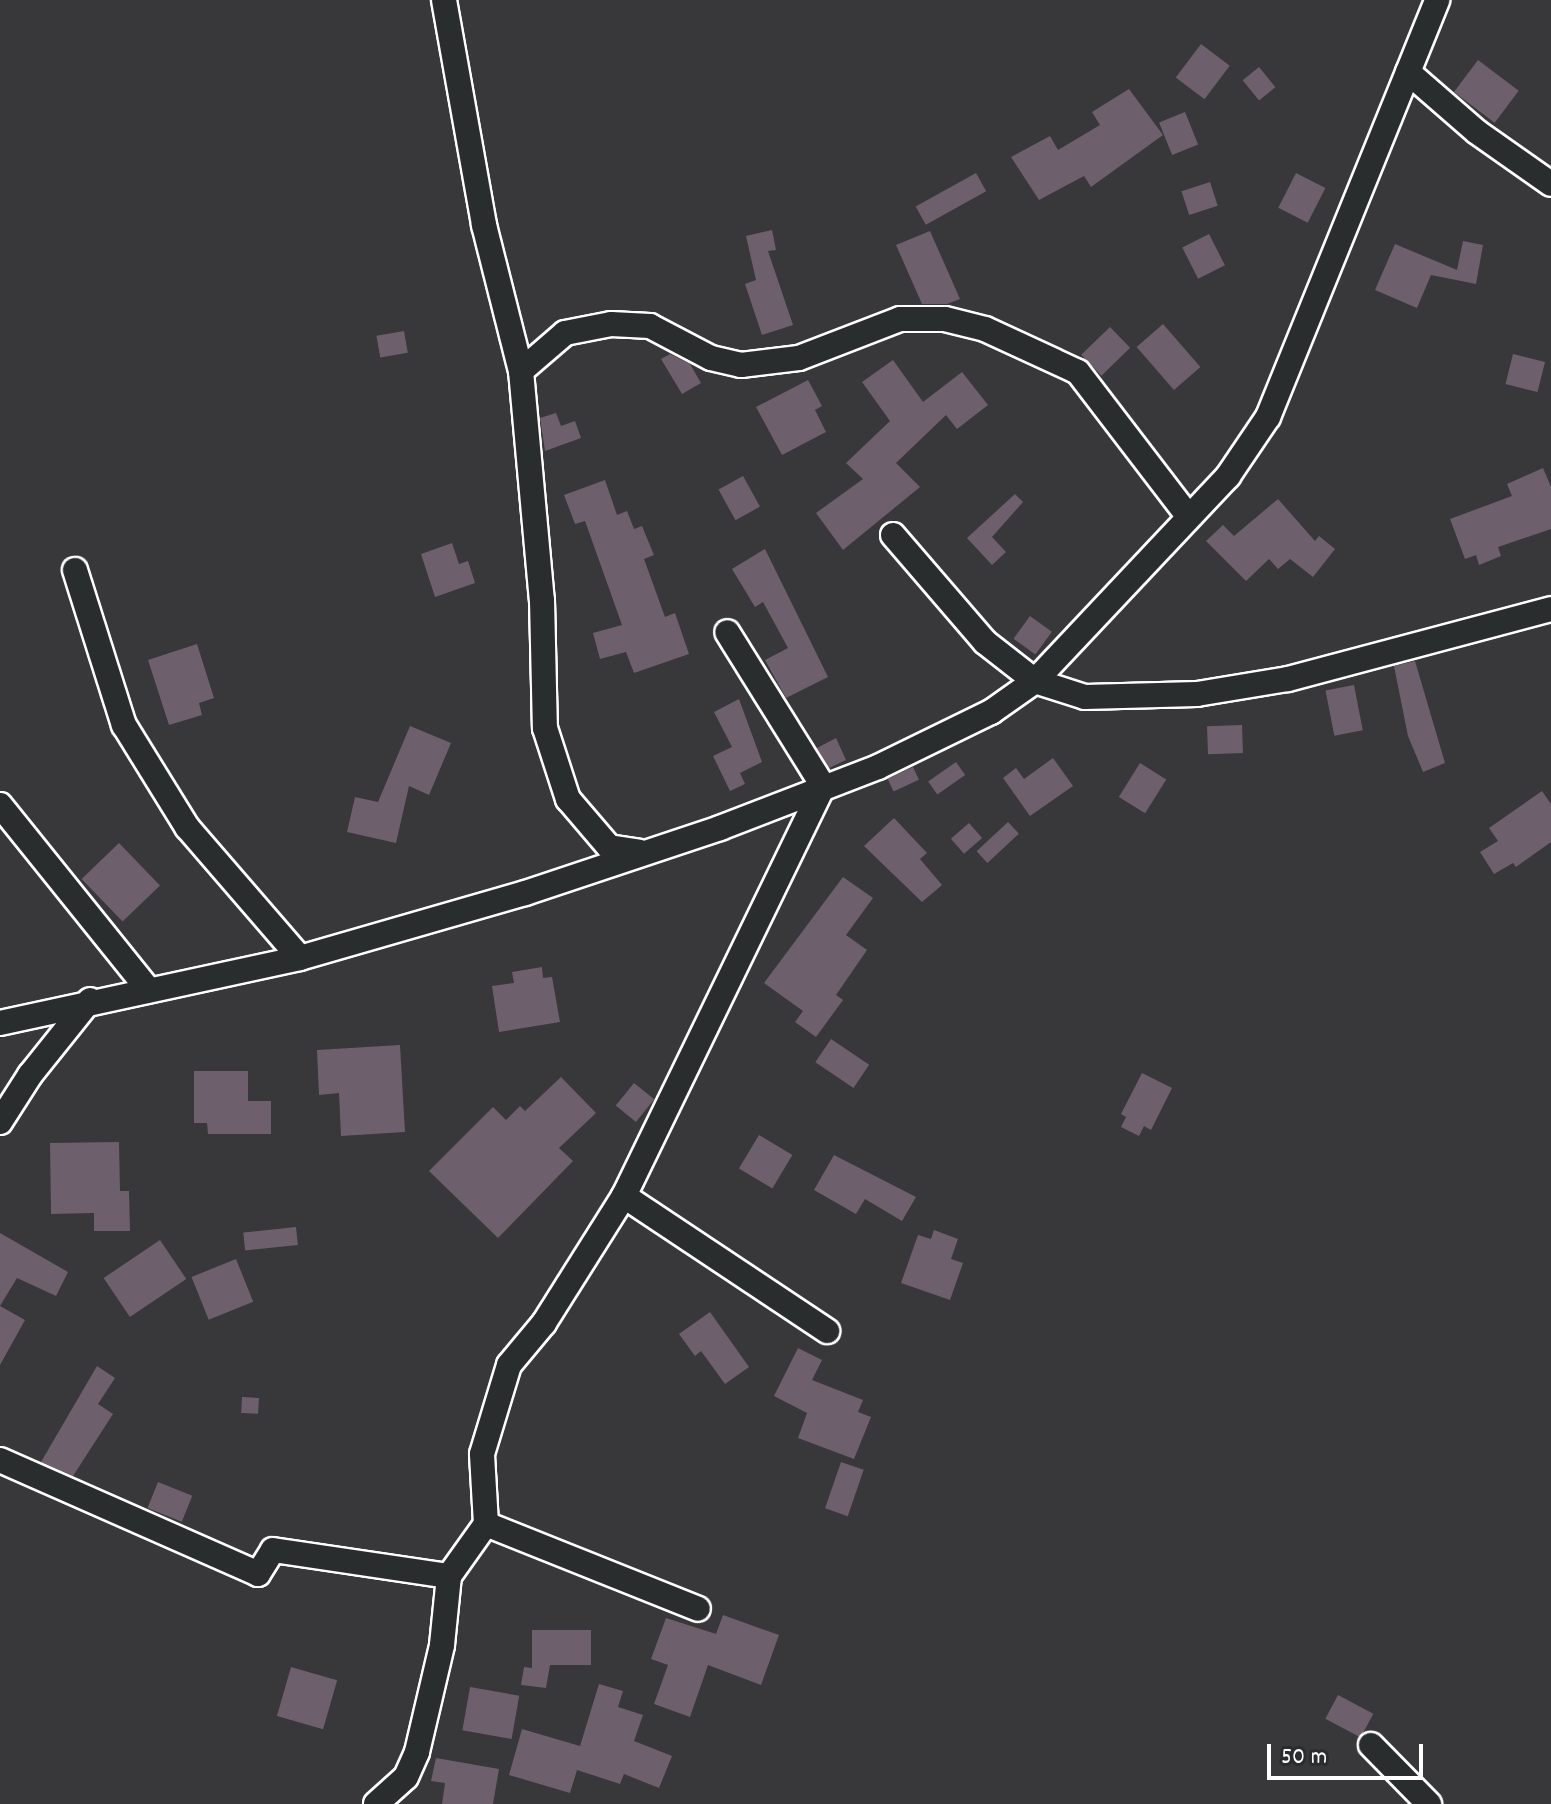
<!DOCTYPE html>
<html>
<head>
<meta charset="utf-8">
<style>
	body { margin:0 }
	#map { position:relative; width:1551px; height:1804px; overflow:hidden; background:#38373a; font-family:Dekko,sans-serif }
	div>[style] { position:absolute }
	.building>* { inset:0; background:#6e5f6c; transform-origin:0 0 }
	.roads { filter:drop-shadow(2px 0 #fff) drop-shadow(-2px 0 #fff) drop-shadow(0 2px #fff) drop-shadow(0 -2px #fff) }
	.minor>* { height:24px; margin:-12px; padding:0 12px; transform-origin:12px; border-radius:12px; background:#2a2d2e }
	span { translate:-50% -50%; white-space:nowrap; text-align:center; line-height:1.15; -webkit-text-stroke:6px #2a2d2e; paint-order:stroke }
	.scale { position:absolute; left:1267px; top:1744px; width:156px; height:36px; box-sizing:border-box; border:4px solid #fff; border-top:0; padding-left:10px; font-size:24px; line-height:28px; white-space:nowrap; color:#fff; -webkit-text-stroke:6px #2a2d2e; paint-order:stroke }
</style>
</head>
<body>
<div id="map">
	<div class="building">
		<i style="left:1201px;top:44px;width:36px;height:42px;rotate:37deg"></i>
		<i style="left:1478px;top:60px;width:51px;height:40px;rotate:37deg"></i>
		<i style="left:1259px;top:67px;width:26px;height:21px;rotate:51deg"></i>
		<i style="clip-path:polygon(1129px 89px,1163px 135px,1091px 187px,1084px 176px,1039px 200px,1011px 157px,1050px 136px,1058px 150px,1100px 125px,1092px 112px)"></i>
		<i style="left:1185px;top:112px;width:35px;height:28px;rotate:68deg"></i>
		<i style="left:976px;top:173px;width:21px;height:69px;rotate:61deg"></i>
		<i style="left:1296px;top:173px;width:33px;height:39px;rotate:27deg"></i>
		<i style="left:1210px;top:182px;width:25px;height:30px;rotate:72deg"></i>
		<i style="clip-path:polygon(772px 230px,776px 250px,768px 251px,793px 325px,762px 335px,745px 284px,756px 280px,746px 236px)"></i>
		<i style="clip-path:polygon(930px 231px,960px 299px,947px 304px,922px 304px,896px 245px)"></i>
		<i style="left:1209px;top:234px;width:35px;height:30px;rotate:63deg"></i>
		<i style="clip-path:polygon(1463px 241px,1483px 245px,1476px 284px,1431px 275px,1417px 308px,1375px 290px,1395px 244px,1457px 270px)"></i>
		<i style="left:1163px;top:324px;width:57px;height:35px;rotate:49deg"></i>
		<i style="left:1110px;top:327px;width:29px;height:40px;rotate:46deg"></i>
		<i style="left:404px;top:331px;width:22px;height:28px;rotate:80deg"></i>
		<i style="clip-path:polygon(670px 354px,690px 364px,701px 383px,682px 394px,661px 359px)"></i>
		<i style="left:1513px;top:354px;width:33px;height:31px;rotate:14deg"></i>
		<i style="clip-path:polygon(893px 360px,923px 402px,962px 372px,988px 405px,957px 429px,946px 415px,896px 463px,920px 487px,843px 550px,816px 513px,863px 479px,846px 463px,890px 421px,862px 382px)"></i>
		<i style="clip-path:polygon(808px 380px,822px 406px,815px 410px,826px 432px,782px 455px,756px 407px)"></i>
		<i style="clip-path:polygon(556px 413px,561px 426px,575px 421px,581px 438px,545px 451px,540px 418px)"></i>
		<i style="clip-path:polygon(1543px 468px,1551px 487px,1551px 529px,1498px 547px,1501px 556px,1479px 565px,1476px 555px,1465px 559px,1450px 519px,1512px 496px,1507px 484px)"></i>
		<i style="left:743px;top:476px;width:35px;height:28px;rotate:61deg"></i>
		<i style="clip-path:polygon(605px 480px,617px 515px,627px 511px,634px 529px,642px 526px,654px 555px,644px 559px,665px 617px,675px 613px,689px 654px,634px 673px,626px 652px,600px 659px,593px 633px,622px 625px,585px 521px,575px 524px,564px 495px)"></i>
		<i style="clip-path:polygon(1015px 494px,1023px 502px,992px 537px,1006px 552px,992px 565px,967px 538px)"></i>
		<i style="clip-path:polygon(1278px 499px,1315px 541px,1319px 536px,1335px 549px,1313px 577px,1290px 559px,1278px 569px,1269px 559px,1246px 581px,1206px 541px,1223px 525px,1234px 536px)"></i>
		<i style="clip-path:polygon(452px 543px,459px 564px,468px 561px,475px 583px,435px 597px,421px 554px)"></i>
		<i style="clip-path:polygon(765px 549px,828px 677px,786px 698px,765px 660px,788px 648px,763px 602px,755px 607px,732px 569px)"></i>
		<i style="left:1030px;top:616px;width:27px;height:28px;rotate:36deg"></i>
		<i style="clip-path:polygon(197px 644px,214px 698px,199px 703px,202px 715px,169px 725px,148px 660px)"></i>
		<i style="clip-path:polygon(1415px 661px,1445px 763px,1423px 772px,1408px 736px,1394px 666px)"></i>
		<i style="left:1354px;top:685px;width:46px;height:29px;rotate:79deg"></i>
		<i style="clip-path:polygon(739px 699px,762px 762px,740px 773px,745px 784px,730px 791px,713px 756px,732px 747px,714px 712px)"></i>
		<i style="left:1242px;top:725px;width:28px;height:35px;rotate:88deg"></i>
		<i style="clip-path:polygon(410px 726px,451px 743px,429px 795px,409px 786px,396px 843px,347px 832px,355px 797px,378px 802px)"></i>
		<i style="clip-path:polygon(836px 738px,846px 760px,829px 768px,817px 748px)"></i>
		<i style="clip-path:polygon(1053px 758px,1073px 786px,1030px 816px,1003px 778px,1016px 768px,1024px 779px)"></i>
		<i style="left:956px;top:762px;width:16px;height:34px;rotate:55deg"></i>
		<i style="left:1140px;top:763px;width:31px;height:40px;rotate:32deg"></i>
		<i style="left:913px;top:767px;width:14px;height:28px;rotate:65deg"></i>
		<i style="clip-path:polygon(1542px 791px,1551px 804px,1551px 842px,1516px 867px,1513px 863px,1494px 874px,1480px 852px,1498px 841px,1489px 828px)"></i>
		<i style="clip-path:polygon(894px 818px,927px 853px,920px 859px,942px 885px,922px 902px,864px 846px)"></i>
		<i style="left:1008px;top:822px;width:16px;height:43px;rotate:47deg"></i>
		<i style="left:969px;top:823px;width:20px;height:24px;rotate:49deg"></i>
		<i style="left:119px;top:843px;width:59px;height:52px;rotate:46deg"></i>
		<i style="clip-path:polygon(843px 877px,873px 898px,846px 935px,867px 950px,836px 995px,843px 1000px,816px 1037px,795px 1022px,803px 1011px,764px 983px)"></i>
		<i style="clip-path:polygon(542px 967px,543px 978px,552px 977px,560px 1022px,499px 1032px,492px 986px,514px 983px,512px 972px)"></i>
		<i style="left:831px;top:1039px;width:46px;height:28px;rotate:34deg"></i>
		<i style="clip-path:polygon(400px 1045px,405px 1132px,341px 1136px,339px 1093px,319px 1095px,317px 1050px)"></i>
		<i style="clip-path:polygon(194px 1071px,248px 1071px,248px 1101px,271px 1101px,271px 1134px,208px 1134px,207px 1123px,194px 1123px)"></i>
		<i style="clip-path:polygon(1142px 1073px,1172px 1088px,1151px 1130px,1144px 1126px,1139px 1136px,1121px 1127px,1126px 1117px,1121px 1114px)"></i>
		<i style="clip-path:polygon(561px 1077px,596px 1113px,559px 1148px,573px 1161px,498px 1238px,429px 1171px,493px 1107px,506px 1120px,520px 1106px,525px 1111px)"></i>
		<i style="left:634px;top:1083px;width:26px;height:29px;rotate:39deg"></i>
		<i style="left:759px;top:1135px;width:39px;height:39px;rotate:31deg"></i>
		<i style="clip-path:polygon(119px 1142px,120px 1191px,129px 1191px,130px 1231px,94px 1231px,94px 1213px,51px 1214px,50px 1143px)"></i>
		<i style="clip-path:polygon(834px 1155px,916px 1197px,902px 1221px,865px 1199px,856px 1214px,814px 1190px)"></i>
		<i style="left:296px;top:1227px;width:18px;height:53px;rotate:84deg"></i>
		<i style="clip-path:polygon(934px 1230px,958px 1239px,951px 1259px,963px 1263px,950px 1300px,901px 1283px,918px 1235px,931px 1239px)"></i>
		<i style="clip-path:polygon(0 1233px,68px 1272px,56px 1296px,17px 1278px,0 1306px,25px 1320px,0 1365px)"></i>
		<i style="left:160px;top:1240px;width:47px;height:68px;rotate:56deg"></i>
		<i style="left:236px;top:1259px;width:46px;height:48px;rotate:68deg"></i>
		<i style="clip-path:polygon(710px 1312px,749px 1367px,725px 1384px,701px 1351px,695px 1356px,679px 1334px)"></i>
		<i style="clip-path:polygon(798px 1348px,822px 1360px,812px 1380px,863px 1400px,858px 1412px,871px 1417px,854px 1459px,798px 1438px,807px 1413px,774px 1396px)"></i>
		<i style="clip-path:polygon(97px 1366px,115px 1378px,98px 1404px,113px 1414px,73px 1476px,41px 1462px)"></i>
		<i style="left:242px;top:1397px;width:17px;height:16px;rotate:3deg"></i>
		<i style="left:841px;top:1462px;width:24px;height:49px;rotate:19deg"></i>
		<i style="left:158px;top:1482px;width:37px;height:28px;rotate:22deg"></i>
		<i style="clip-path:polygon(723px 1615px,779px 1635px,761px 1685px,708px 1665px,690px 1717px,654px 1704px,668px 1665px,651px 1659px,666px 1618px,716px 1634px)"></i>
		<i style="clip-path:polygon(532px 1630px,591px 1630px,591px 1665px,550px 1665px,546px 1688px,521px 1685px,524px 1667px,532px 1668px)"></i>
		<i style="left:291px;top:1667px;width:48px;height:51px;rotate:16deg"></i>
		<i style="clip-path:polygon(599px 1684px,623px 1691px,618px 1707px,643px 1715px,634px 1741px,672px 1756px,659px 1788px,624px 1774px,620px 1784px,577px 1770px,570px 1793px,509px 1775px,522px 1729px,580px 1746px)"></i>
		<i style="left:470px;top:1687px;width:50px;height:44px;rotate:10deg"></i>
		<i style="left:1338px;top:1695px;width:40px;height:27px;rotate:28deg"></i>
		<i style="clip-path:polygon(436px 1758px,499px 1769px,493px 1804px,442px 1804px,445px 1783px,431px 1781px)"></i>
	</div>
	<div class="roads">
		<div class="minor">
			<i style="left:444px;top:0;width:229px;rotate:79.9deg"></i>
			<i style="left:484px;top:225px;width:151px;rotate:75.8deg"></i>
			<i style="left:521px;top:371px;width:230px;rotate:84.8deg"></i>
			<i style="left:542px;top:600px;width:128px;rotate:88.7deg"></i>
			<i style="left:545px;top:728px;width:75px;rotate:72.1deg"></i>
			<i style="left:568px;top:799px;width:63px;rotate:49.5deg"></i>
			<i style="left:609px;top:847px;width:30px;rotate:9deg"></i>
			<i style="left:1408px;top:72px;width:91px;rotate:41deg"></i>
			<i style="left:1477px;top:132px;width:90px;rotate:35.1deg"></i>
			<i style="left:521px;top:371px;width:58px;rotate:-40.8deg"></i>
			<i style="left:565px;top:333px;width:47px;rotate:-11.1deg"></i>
			<i style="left:611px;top:324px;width:39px;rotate:3deg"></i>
			<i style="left:650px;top:326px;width:69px;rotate:27.7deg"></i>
			<i style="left:711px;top:358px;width:31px;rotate:13deg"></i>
			<i style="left:741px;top:365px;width:58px;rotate:-6.9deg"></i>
			<i style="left:799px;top:358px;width:108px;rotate:-21.1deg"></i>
			<i style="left:900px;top:319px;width:45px"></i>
			<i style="left:945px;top:319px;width:41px;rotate:14deg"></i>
			<i style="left:985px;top:329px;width:102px;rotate:24.8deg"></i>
			<i style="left:1078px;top:372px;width:181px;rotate:52.6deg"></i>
			<i style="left:893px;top:535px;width:141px;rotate:49.3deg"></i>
			<i style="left:985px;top:642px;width:63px;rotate:38deg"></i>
			<i style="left:1035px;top:681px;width:52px;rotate:17.7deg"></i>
			<i style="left:1085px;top:697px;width:112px;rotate:-1.5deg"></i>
			<i style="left:1197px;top:694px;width:92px;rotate:-9.4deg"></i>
			<i style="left:1288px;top:679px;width:272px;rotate:-14.9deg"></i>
			<i style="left:75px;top:570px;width:163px;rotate:72.5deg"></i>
			<i style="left:124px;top:725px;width:120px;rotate:58.3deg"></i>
			<i style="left:187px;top:827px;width:173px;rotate:49.2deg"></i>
			<i style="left:0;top:805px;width:238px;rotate:51.2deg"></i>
			<i style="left:0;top:1023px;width:307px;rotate:-12.2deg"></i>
			<i style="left:300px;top:958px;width:234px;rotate:-16.1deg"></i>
			<i style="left:525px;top:893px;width:206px;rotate:-18.4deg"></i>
			<i style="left:720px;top:828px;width:169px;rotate:-21.1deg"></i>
			<i style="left:878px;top:767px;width:126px;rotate:-26deg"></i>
			<i style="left:991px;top:712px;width:54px;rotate:-35.2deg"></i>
			<i style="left:1035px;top:681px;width:282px;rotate:-46.7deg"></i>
			<i style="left:1228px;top:476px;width:71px;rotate:-55.9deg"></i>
			<i style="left:1268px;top:417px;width:450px;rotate:-67.9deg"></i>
			<i style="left:0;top:1122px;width:56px;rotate:-57.4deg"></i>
			<i style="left:30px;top:1075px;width:96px;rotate:-51.3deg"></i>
			<i style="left:624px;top:1196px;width:244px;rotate:33.6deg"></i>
			<i style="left:0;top:1460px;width:282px;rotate:23.8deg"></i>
			<i style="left:258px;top:1574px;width:28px;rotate:-58deg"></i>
			<i style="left:273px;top:1550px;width:178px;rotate:8.4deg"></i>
			<i style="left:486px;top:1524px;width:228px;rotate:21.8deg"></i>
			<i style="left:1371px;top:1745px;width:83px;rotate:45.5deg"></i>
			<i style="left:376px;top:1804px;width:40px;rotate:-42deg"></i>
			<i style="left:406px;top:1777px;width:27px;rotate:-66deg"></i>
			<i style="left:417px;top:1752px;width:110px;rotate:-76.8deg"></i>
			<i style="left:442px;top:1645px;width:69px;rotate:-84.2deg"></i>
			<i style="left:449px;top:1576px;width:64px;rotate:-54.6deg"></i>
			<i style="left:486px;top:1524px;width:70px;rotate:-93.3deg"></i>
			<i style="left:482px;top:1454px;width:93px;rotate:-73.1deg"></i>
			<i style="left:509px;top:1365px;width:55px;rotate:-50.2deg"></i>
			<i style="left:544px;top:1323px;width:150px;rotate:-57.8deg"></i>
			<i style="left:624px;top:1196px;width:456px;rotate:-64.1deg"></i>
			<i style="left:823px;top:786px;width:181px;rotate:-121.9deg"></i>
		</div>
	</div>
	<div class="scale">50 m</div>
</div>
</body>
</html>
